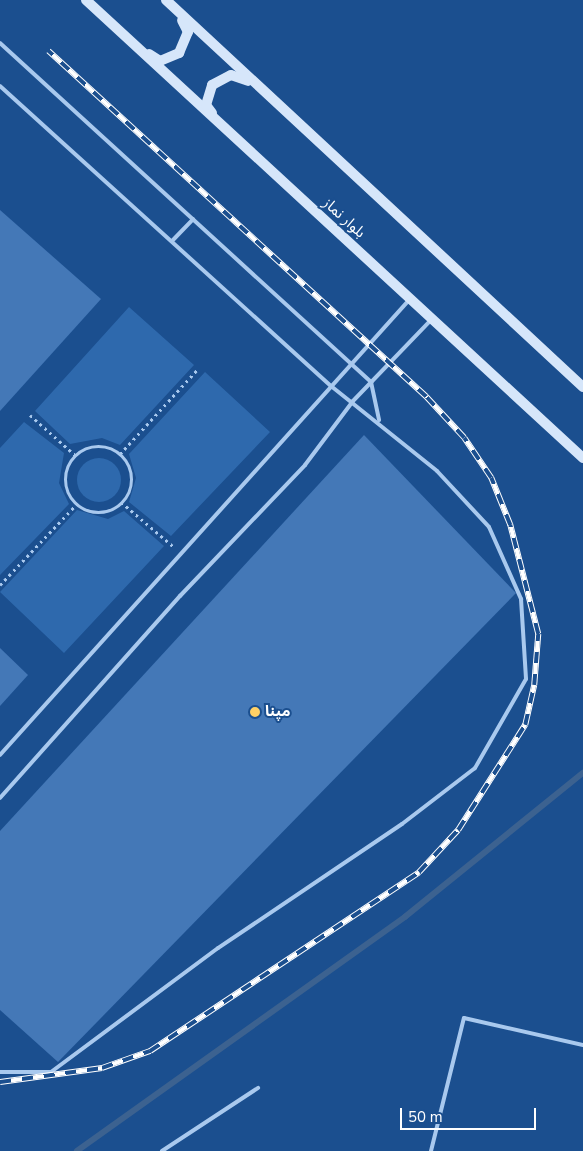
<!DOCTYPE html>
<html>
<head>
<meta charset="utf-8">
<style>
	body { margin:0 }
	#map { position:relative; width:583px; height:1151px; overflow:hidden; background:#1b4f8f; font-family:"Nunito Sans","Noto Sans Arabic",sans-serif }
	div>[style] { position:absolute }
	.green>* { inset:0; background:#2e69ad }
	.round { border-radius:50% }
	.stream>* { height:5.5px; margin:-2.75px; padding:0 2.75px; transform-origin:2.75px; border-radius:2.75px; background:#3c6290 }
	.building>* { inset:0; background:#4478b7 }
	.path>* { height:3px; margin-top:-1.5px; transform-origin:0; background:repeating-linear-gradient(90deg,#a9c9ee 0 2.5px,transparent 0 6.5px) }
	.path>.ring { margin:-1.5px; padding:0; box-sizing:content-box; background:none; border:3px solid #a9c9ee; border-radius:50% }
	.service>* { height:4px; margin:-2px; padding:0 2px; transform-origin:2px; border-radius:2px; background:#a9c9ee }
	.secondary>* { height:10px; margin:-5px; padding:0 5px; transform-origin:5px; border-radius:5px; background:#d6e6fa }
	.rail>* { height:5.5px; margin-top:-2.75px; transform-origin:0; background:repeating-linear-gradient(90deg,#1b4f8f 0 11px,#fff 0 22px); box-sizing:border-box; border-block:1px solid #fff }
	.dots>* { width:14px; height:14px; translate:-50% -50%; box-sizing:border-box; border:2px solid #1b4f8f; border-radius:50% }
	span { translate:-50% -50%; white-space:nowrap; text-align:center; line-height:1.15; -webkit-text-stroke:4px #1b4f8f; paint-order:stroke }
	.street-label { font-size:15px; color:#fff }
	.poi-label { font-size:15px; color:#fff; font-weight:700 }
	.left { translate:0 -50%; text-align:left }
	.scale { position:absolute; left:400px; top:1108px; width:136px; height:22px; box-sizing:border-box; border:2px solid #fff; border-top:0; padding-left:6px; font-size:15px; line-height:18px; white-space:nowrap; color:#fff; -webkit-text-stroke:4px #1b4f8f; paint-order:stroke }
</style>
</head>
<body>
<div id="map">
	<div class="green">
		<i style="clip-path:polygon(129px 307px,194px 365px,120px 445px,102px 438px,70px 444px,35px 411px)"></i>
		<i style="clip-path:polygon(205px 372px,270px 432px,171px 536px,129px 502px,136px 478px,129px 454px)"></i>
		<i style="clip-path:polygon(24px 422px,64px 453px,59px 483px,69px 504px,0 575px,0 448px)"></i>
		<i class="round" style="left:77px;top:458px;width:44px;height:44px"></i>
		<i style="clip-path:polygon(77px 510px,108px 519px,124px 511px,164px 546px,64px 653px,0 592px)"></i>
	</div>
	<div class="stream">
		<i style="left:77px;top:1151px;width:403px;rotate:-35.5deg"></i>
		<i style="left:405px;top:917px;width:229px;rotate:-39deg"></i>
	</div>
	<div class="building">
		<i style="clip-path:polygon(0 210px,101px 299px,0 411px)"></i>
		<i style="clip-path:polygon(364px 435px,516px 593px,58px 1062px,0 1010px,0 831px)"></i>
		<i style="clip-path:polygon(0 648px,28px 675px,0 706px)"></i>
	</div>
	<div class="path">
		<i style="left:30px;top:415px;width:60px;rotate:41.6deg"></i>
		<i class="ring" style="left:65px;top:446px;width:63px;height:63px"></i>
		<i style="left:120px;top:454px;width:115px;rotate:-47.5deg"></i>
		<i style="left:121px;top:502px;width:70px;rotate:40.3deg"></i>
		<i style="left:0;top:585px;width:112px;rotate:-46.5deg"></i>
	</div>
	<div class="service">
		<i style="left:0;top:43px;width:503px;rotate:42.42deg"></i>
		<i style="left:371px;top:382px;width:39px;rotate:78deg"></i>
		<i style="left:0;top:86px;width:447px;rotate:42.2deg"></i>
		<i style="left:331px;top:386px;width:136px;rotate:38.7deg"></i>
		<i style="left:437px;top:471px;width:76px;rotate:47.1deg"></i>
		<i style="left:489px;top:527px;width:79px;rotate:66deg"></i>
		<i style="left:521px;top:599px;width:80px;rotate:86.4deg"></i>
		<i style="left:526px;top:679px;width:103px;rotate:119.8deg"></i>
		<i style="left:475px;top:768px;width:92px;rotate:142.5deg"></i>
		<i style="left:402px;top:824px;width:222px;rotate:146deg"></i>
		<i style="left:218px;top:948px;width:208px;rotate:143.4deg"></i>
		<i style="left:51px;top:1072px;width:51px;rotate:180deg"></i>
		<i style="left:173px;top:240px;width:29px;rotate:-46deg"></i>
		<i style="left:0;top:755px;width:613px;rotate:-48.04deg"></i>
		<i style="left:0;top:798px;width:271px;rotate:-48.3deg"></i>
		<i style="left:180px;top:596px;width:181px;rotate:-46.3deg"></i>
		<i style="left:305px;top:465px;width:80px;rotate:-53.1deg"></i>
		<i style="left:353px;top:401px;width:114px;rotate:-46.1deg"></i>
		<i style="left:162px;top:1151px;width:115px;rotate:-33.3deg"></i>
		<i style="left:431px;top:1151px;width:137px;rotate:-76.1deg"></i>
		<i style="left:464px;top:1018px;width:122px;rotate:12.8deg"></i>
	</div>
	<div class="secondary">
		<i style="left:86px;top:0;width:676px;rotate:42.66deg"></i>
		<i style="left:166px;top:0;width:569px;rotate:42.86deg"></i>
		<i style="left:149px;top:54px;width:13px;rotate:32deg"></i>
		<i style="left:160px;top:61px;width:21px;rotate:-23deg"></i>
		<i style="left:179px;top:53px;width:23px;rotate:-67deg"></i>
		<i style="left:188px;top:32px;width:13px;rotate:-117deg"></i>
		<i style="left:212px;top:113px;width:10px;rotate:-127deg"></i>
		<i style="left:206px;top:105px;width:21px;rotate:-73deg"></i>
		<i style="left:212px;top:85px;width:21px;rotate:-28deg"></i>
		<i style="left:231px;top:75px;width:18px;rotate:19deg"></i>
	</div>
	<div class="rail">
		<i style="left:0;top:1082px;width:103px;rotate:-7.8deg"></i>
		<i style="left:102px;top:1068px;width:51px;rotate:-19.5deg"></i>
		<i style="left:150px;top:1051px;width:323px;rotate:-33.6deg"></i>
		<i style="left:419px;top:872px;width:57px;rotate:-47.1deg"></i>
		<i style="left:458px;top:830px;width:125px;rotate:-57.5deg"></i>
		<i style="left:525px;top:725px;width:41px;rotate:-77.3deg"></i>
		<i style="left:534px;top:685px;width:51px;rotate:-85.5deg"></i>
		<i style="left:538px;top:634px;width:113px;rotate:-104.4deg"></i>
		<i style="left:510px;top:525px;width:51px;rotate:-112deg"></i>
		<i style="left:491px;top:478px;width:48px;rotate:-124deg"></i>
		<i style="left:464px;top:438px;width:56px;rotate:-132.8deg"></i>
		<i style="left:426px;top:397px;width:512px;rotate:-137.53deg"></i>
	</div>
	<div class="dots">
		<i style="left:255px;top:712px;background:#ffd166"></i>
	</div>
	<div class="street-label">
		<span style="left:344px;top:218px;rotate:42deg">بلوار نماز</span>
	</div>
	<div class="poi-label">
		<span class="left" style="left:265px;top:712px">مپنا</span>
	</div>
	<div class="scale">50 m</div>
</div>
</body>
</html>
